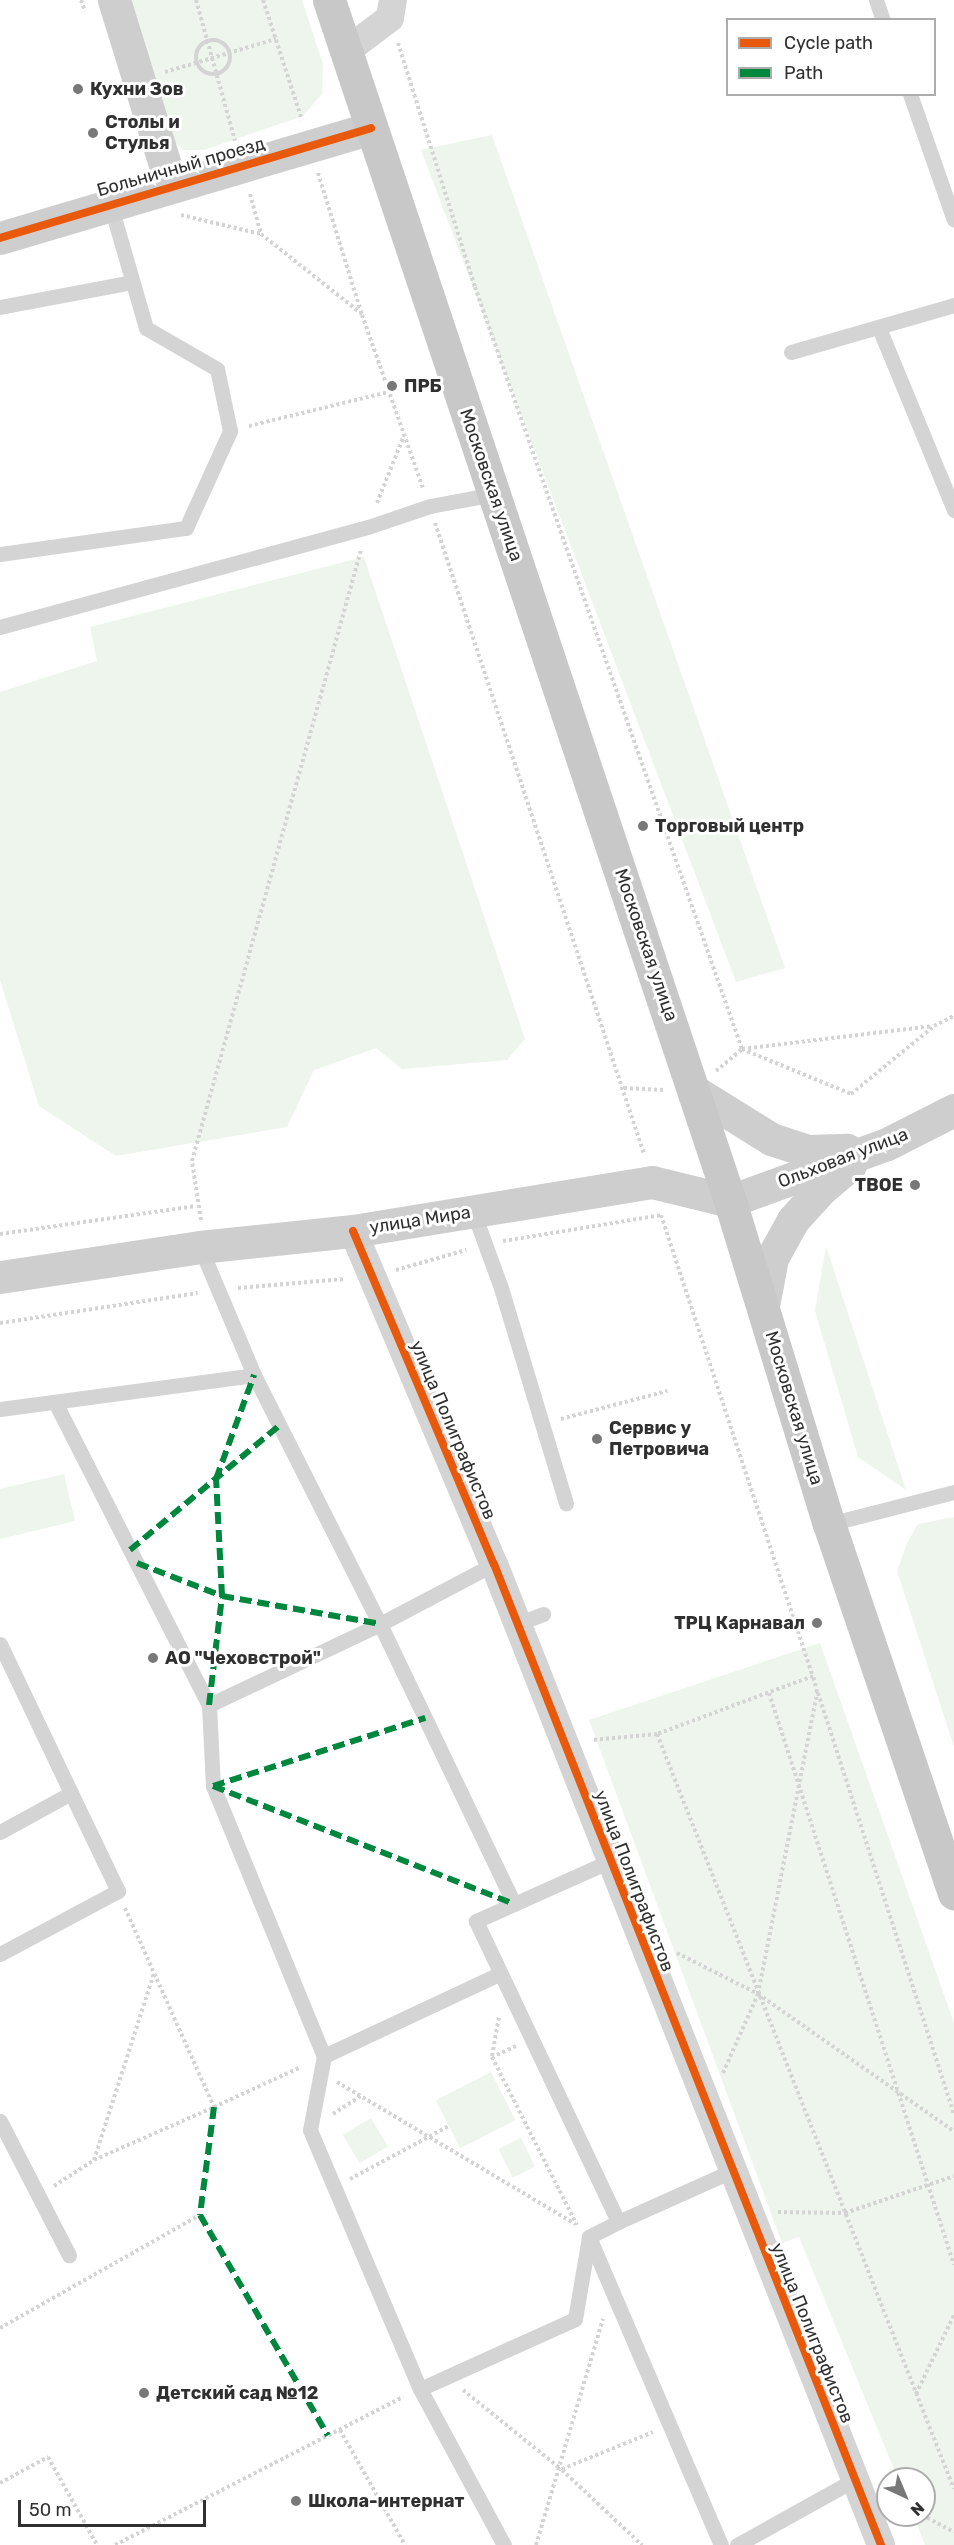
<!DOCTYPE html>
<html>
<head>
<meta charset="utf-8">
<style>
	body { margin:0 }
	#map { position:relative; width:954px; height:2545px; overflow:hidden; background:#fff; font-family:Rubik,sans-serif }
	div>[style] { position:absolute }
	.green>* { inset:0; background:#edf5ec; transform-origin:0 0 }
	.path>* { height:4px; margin-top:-2px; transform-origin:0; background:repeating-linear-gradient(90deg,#d4d4d4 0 3px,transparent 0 6px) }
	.path>.ring { margin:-2px; padding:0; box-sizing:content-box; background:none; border:4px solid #d4d4d4; border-radius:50% }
	.lane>* { height:15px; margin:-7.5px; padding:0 7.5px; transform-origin:7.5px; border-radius:7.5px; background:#d4d4d4 }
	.street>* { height:28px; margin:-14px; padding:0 14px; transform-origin:14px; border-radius:14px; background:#d4d4d4 }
	.secondary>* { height:33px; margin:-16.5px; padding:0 16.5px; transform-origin:16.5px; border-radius:16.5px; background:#cecece }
	.primary>* { height:33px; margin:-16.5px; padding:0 16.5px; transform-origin:16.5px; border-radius:16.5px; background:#c8c8c8 }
	.quiet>* { height:6px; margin-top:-3px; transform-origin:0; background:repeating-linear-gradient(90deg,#00873e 0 12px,transparent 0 18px) }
	.cycleway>* { height:8px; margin:-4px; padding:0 4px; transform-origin:4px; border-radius:4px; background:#e8590c }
	.dots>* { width:16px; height:16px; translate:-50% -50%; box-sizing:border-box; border:3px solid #fff; border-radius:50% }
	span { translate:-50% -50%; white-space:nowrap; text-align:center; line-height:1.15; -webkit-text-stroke:6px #fff; paint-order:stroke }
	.poi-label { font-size:18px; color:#303030; font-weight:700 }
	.left { translate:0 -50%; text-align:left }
	.right { translate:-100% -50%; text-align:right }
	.street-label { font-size:18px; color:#303030 }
	.legend { position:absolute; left:726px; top:18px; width:210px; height:78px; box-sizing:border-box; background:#fff; border:2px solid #acacac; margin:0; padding:8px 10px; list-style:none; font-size:18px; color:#303030 }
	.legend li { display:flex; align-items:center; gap:12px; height:30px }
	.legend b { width:30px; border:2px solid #acacac }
	.north { position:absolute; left:876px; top:2467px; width:60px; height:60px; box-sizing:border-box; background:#fff; border:2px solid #acacac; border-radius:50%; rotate:136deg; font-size:16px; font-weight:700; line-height:24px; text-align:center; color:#303030 }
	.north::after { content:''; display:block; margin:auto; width:21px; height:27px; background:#787878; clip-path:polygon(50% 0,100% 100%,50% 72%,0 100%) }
	.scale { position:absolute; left:18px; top:2500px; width:188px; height:27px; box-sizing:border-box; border:3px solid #303030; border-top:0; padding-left:8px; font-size:18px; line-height:21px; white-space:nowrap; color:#303030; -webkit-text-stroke:4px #fff; paint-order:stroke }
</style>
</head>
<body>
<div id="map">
	<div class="green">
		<i style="clip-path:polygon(129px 0,302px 0,323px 64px,322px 94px,303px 116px,204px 150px,183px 150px,170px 137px)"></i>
		<i style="clip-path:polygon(492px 135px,785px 968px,736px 982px,421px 150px)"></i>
		<i style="clip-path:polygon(364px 557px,525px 1039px,507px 1060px,402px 1069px,376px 1048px,314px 1070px,287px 1127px,116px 1156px,39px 1106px,0 980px,0 692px,97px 661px,90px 627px)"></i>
		<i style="clip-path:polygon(826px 1246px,906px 1490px,858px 1457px,815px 1311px)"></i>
		<i style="clip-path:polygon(64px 1474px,75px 1521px,0 1539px,0 1489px)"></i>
		<i style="clip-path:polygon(954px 1517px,954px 1747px,897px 1571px,907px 1543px,918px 1524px)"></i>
		<i style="clip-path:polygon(820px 1643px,954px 2023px,954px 2545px,925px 2545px,913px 2515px,924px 2515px,924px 2479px,898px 2479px,799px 2237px,782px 2243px,589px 1720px)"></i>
		<i style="left:491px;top:2072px;width:54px;height:62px;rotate:63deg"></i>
		<i style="left:371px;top:2118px;width:33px;height:33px;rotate:59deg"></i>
		<i style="left:521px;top:2138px;width:32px;height:25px;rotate:64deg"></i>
	</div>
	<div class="path">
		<i style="left:81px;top:0;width:12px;rotate:70deg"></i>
		<i style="left:196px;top:0;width:146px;rotate:74.5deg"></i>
		<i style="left:263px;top:0;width:126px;rotate:72deg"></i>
		<i class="ring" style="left:196px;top:40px;width:30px;height:30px"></i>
		<i style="left:398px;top:43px;width:256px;rotate:72.5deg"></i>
		<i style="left:475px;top:287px;width:807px;rotate:70.69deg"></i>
		<i style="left:742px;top:1049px;width:118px;rotate:22.4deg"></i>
		<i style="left:851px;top:1094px;width:107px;rotate:-39.3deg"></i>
		<i style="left:934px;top:1026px;width:22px;rotate:-27deg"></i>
		<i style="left:165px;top:72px;width:116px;rotate:-16.6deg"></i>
		<i style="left:318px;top:173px;width:149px;rotate:72.8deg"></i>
		<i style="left:362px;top:315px;width:183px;rotate:70.6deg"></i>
		<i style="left:250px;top:194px;width:41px;rotate:74.6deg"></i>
		<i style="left:181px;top:215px;width:82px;rotate:13.4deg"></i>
		<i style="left:261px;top:234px;width:129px;rotate:38.4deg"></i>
		<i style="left:249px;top:426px;width:143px;rotate:-13.7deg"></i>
		<i style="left:377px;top:503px;width:70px;rotate:-68.2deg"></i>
		<i style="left:435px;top:523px;width:665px;rotate:71.67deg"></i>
		<i style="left:716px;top:1071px;width:34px;rotate:-40deg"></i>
		<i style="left:742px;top:1049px;width:192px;rotate:-6.9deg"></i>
		<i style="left:624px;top:1088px;width:39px;rotate:3deg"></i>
		<i style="left:885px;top:1176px;width:8px;rotate:60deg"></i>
		<i style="left:201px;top:1220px;width:60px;rotate:-98.7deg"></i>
		<i style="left:192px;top:1161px;width:634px;rotate:-74.54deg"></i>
		<i style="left:0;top:1234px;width:198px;rotate:-8.1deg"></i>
		<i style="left:503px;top:1241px;width:160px;rotate:-9.3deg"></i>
		<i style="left:661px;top:1215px;width:485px;rotate:71.8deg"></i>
		<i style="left:813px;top:1676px;width:166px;rotate:159.6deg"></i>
		<i style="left:657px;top:1734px;width:65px;rotate:174.7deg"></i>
		<i style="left:396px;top:1270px;width:73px;rotate:-15.9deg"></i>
		<i style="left:238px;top:1288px;width:106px;rotate:-4.9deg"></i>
		<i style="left:0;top:1323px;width:200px;rotate:-8.6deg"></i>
		<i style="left:561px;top:1419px;width:110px;rotate:-14.8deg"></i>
		<i style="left:769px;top:1693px;width:601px;rotate:72.08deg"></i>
		<i style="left:818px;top:1693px;width:442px;rotate:72.1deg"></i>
		<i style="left:657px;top:1734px;width:811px;rotate:68.53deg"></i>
		<i style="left:125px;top:1908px;width:218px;rotate:65.9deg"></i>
		<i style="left:214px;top:2107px;width:96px;rotate:-24.7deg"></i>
		<i style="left:677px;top:1953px;width:91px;rotate:26.8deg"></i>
		<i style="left:758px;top:1994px;width:239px;rotate:35deg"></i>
		<i style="left:516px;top:2046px;width:26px;rotate:155deg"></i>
		<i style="left:492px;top:2057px;width:188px;rotate:63.2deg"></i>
		<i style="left:492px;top:2056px;width:40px;rotate:-80deg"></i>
		<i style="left:723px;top:2073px;width:86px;rotate:-66.1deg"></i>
		<i style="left:758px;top:1994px;width:308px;rotate:-78.9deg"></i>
		<i style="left:817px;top:1692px;width:16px;rotate:-104deg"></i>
		<i style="left:337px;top:2082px;width:277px;rotate:30.8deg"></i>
		<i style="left:333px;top:2114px;width:33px;rotate:-33deg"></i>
		<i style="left:94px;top:2160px;width:131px;rotate:-23.8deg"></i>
		<i style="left:350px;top:2179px;width:112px;rotate:-28.2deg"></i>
		<i style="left:54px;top:2186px;width:48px;rotate:-33deg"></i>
		<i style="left:94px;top:2160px;width:196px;rotate:-72.2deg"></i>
		<i style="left:778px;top:2212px;width:67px;rotate:0.9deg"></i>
		<i style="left:845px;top:2213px;width:115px;rotate:-18.7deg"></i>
		<i style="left:0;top:2328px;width:230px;rotate:-29.5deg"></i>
		<i style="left:463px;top:2390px;width:127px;rotate:38.9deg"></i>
		<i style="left:562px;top:2470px;width:110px;rotate:43.2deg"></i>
		<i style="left:916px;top:2394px;width:88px;rotate:-64.3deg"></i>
		<i style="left:340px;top:2430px;width:132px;rotate:60.5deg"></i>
		<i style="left:562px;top:2469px;width:98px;rotate:-22.1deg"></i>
		<i style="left:0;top:2483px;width:55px;rotate:-28.4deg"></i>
		<i style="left:48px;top:2457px;width:101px;rotate:60.9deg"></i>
		<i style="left:922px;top:2515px;width:36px;rotate:28deg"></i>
		<i style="left:115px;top:2545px;width:324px;rotate:-27.2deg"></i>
		<i style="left:536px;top:2545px;width:236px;rotate:-73.5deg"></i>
	</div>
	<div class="lane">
		<i style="left:876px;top:0;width:21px;rotate:71deg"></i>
		<i style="left:910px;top:94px;width:133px;rotate:70.8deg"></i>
		<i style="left:0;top:307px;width:134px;rotate:-10.7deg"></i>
		<i style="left:879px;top:328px;width:197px;rotate:67.6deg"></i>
		<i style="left:791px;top:352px;width:170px;rotate:-16.1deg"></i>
		<i style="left:0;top:554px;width:188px;rotate:-8deg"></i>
		<i style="left:186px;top:528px;width:107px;rotate:-65.6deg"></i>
		<i style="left:230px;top:431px;width:63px;rotate:-101.8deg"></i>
		<i style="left:217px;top:369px;width:82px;rotate:-150deg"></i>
		<i style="left:146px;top:328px;width:130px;rotate:-106.1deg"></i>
		<i style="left:0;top:627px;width:381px;rotate:-15.2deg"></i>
		<i style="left:368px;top:527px;width:65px;rotate:-18.7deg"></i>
		<i style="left:430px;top:506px;width:65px;rotate:-10.6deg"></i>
		<i style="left:473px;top:1211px;width:82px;rotate:70deg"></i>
		<i style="left:501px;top:1288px;width:225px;rotate:73.2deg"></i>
		<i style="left:200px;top:1247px;width:139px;rotate:67.1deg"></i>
		<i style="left:254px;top:1375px;width:279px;rotate:63.2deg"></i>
		<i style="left:380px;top:1624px;width:310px;rotate:64.4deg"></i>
		<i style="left:514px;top:1904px;width:42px;rotate:155.9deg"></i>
		<i style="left:476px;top:1921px;width:333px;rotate:64.7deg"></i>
		<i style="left:618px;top:2222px;width:125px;rotate:-24.1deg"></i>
		<i style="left:55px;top:1402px;width:340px;rotate:63.1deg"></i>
		<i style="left:209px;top:1705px;width:189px;rotate:-25.3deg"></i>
		<i style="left:380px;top:1624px;width:129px;rotate:-27.8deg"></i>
		<i style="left:0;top:1409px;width:256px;rotate:-7.6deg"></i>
		<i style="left:829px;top:1524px;width:129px;rotate:-14.4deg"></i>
		<i style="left:517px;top:1624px;width:28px;rotate:-21deg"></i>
		<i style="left:0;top:1644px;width:165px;rotate:64.5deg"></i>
		<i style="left:71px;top:1793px;width:81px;rotate:151.2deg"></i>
		<i style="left:209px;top:1705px;width:81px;rotate:87.2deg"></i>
		<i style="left:213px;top:1786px;width:292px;rotate:67.7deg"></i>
		<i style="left:514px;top:1904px;width:105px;rotate:-24.1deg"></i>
		<i style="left:0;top:1954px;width:134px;rotate:-28.1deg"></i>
		<i style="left:118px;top:1891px;width:109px;rotate:-115.6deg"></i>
		<i style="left:499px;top:1974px;width:193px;rotate:154.9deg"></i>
		<i style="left:324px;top:2056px;width:75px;rotate:100.7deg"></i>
		<i style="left:310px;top:2130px;width:281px;rotate:67deg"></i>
		<i style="left:420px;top:2389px;width:177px;rotate:61.7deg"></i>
		<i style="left:0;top:2121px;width:151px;rotate:62.8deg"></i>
		<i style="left:618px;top:2222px;width:33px;rotate:153deg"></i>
		<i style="left:589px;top:2237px;width:335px;rotate:66.8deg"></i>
		<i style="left:420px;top:2389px;width:170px;rotate:-24.3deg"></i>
		<i style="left:575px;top:2319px;width:83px;rotate:-80.3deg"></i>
		<i style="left:737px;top:2545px;width:134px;rotate:-29.1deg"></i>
	</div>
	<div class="street">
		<i style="left:345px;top:52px;width:56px;rotate:-37.1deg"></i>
		<i style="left:390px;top:18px;width:18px;rotate:-81deg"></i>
		<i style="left:353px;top:1231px;width:362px;rotate:67.1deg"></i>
		<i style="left:494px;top:1564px;width:1055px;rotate:68.47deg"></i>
	</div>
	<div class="secondary">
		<i style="left:114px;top:0;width:193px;rotate:72.8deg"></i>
		<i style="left:0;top:238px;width:387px;rotate:-16.5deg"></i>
		<i style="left:694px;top:1091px;width:91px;rotate:31.9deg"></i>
		<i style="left:771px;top:1139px;width:40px;rotate:18deg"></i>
		<i style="left:809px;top:1151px;width:38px;rotate:-2deg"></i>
		<i style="left:0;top:1277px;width:202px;rotate:-8.5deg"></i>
		<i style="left:200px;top:1247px;width:154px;rotate:-6deg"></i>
		<i style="left:353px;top:1231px;width:303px;rotate:-9.3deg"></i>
		<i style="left:652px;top:1182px;width:80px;rotate:13.7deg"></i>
		<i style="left:730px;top:1201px;width:167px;rotate:-20deg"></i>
		<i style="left:887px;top:1144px;width:75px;rotate:-26.9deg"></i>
		<i style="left:763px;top:1306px;width:49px;rotate:-79.4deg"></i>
		<i style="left:772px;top:1258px;width:43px;rotate:-61.1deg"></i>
		<i style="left:793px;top:1220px;width:42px;rotate:-47.9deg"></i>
		<i style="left:821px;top:1189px;width:38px;rotate:-40deg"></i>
	</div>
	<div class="primary">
		<i style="left:329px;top:0;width:1266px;rotate:71.54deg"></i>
		<i style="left:730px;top:1201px;width:338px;rotate:73deg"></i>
		<i style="left:829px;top:1524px;width:390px;rotate:71.3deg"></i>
	</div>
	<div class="quiet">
		<i style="left:130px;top:1550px;width:195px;rotate:-39.8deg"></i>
		<i style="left:137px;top:1563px;width:91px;rotate:21.2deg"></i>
		<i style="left:222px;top:1596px;width:160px;rotate:10deg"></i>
		<i style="left:209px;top:1705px;width:110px;rotate:-83.2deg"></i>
		<i style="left:222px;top:1596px;width:117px;rotate:-92.9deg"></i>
		<i style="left:216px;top:1479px;width:111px;rotate:-69.9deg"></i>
		<i style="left:213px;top:1786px;width:323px;rotate:21.4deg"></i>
		<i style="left:213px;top:1786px;width:223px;rotate:-17.8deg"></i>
		<i style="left:214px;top:2107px;width:109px;rotate:97.4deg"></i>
		<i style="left:200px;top:2215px;width:255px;rotate:59.9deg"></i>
	</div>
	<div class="cycleway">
		<i style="left:0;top:238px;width:387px;rotate:-16.5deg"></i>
		<i style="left:353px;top:1231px;width:362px;rotate:67.1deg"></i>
		<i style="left:494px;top:1564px;width:1055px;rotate:68.47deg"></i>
	</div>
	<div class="dots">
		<i style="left:78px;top:89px;background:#787878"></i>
		<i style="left:93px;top:133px;background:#787878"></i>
		<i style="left:392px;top:386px;background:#787878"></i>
		<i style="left:643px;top:826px;background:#787878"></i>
		<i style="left:915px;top:1185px;background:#787878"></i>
		<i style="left:597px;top:1439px;background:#787878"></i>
		<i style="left:817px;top:1623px;background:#787878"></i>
		<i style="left:153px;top:1658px;background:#787878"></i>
		<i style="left:144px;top:2393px;background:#787878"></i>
		<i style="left:296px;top:2501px;background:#787878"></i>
	</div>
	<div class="poi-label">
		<span class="left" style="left:90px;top:89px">Кухни Зов</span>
		<span class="left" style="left:105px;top:133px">Столы и<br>Стулья</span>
		<span class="left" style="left:404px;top:386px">ПРБ</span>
		<span class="left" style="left:655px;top:826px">Торговый центр</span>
		<span class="right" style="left:903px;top:1185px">ТВОЕ</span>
		<span class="left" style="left:609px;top:1439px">Сервис у<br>Петровича</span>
		<span class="right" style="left:805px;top:1623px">ТРЦ Карнавал</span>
		<span class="left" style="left:165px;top:1658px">АО "Чеховстрой"</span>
		<span class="left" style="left:156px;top:2393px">Детский сад №12</span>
		<span class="left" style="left:308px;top:2501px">Школа-интернат</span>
	</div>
	<div class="street-label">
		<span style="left:181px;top:167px;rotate:-16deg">Больничный проезд</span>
		<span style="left:491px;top:485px;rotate:71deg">Московская улица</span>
		<span style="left:646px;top:945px;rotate:71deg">Московская улица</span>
		<span style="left:843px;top:1158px;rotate:-21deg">Ольховая улица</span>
		<span style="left:420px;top:1220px;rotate:-9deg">улица Мира</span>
		<span style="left:794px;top:1408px;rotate:73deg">Московская улица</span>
		<span style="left:453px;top:1430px;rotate:67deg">улица Полиграфистов</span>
		<span style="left:634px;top:1881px;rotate:69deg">улица Полиграфистов</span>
		<span style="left:812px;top:2333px;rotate:68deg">улица Полиграфистов</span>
	</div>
	<ul class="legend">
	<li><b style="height:8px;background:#e8590c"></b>Cycle path</li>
	<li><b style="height:8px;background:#00873e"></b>Path</li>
	</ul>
	<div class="north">N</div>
	<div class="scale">50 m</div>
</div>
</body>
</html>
